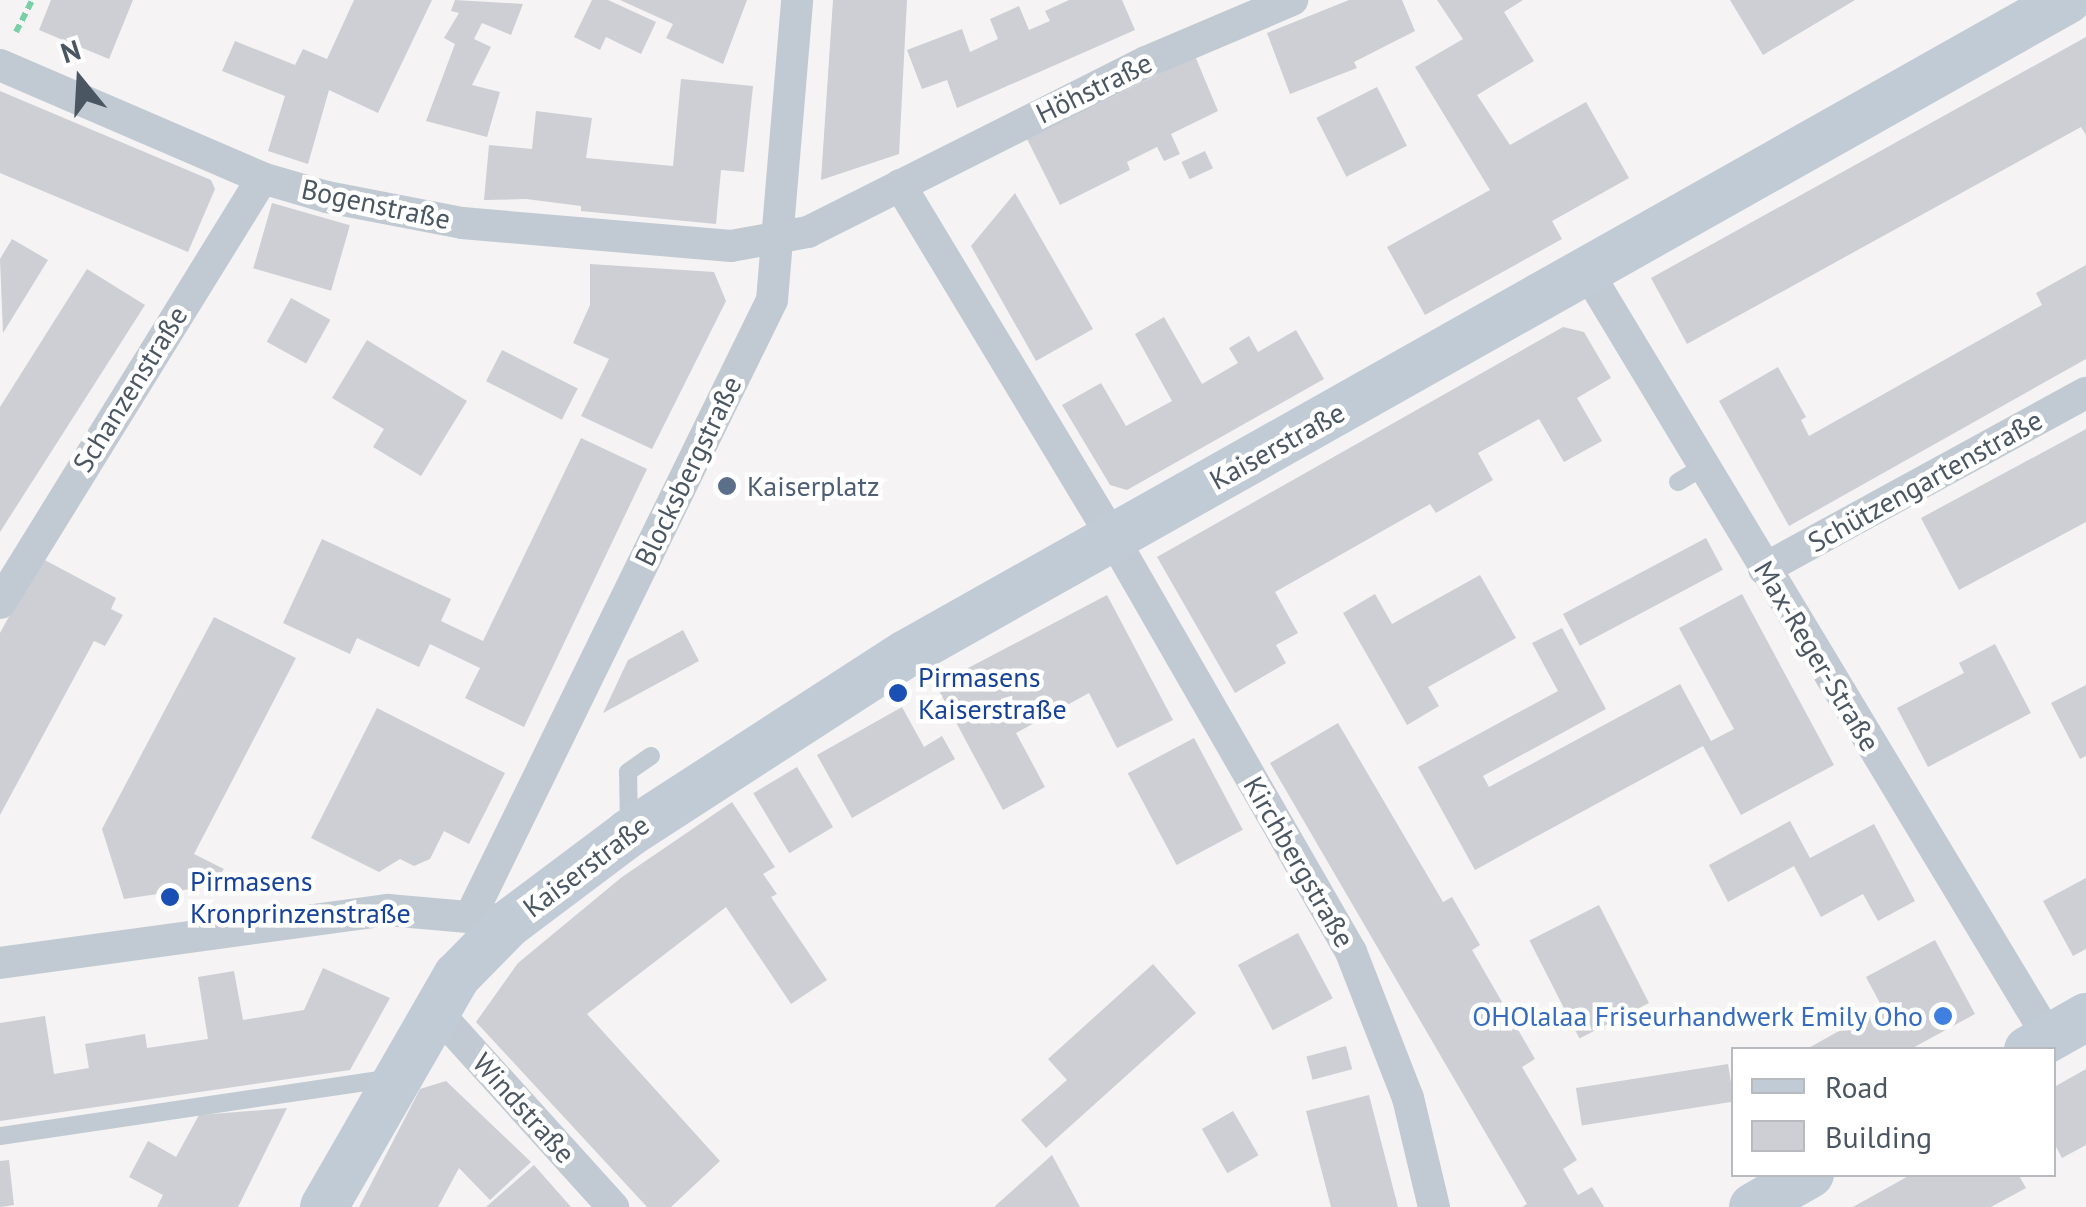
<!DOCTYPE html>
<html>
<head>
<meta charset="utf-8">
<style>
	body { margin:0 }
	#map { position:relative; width:2086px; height:1207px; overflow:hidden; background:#f5f3f3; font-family:"PT Sans",sans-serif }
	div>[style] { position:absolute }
	.building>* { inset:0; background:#cdcfd5; transform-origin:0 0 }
	.path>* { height:6px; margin-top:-3px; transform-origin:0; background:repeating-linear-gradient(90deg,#7ad0a6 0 8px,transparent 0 13px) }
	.lane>* { height:18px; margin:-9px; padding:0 9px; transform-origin:9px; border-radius:9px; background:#c1cad2 }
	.street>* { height:32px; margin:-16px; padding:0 16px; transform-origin:16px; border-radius:16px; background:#c1cad2 }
	.secondary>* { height:48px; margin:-24px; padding:0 24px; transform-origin:24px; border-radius:24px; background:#c1cbd6 }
	.dots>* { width:28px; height:28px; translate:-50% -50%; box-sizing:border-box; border:5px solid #fff; border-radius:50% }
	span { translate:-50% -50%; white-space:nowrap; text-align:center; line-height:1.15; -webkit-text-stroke:9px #fff; paint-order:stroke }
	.street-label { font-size:28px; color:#4a5661 }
	.service-label { font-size:28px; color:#4e5e75 }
	.left { translate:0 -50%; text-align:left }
	.transit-label { font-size:28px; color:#164399 }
	.shop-label { font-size:28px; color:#366cbe }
	.right { translate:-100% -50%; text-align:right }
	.legend { position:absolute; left:1731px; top:1047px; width:325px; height:130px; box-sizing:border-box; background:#fff; border:2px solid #b7bbc0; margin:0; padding:12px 18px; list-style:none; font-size:30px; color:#4a5661 }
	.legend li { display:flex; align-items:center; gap:20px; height:50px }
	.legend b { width:50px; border:2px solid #b7bbc0 }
	.north { position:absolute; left:30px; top:30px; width:100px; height:100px; -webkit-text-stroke:8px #fff; paint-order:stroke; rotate:342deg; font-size:28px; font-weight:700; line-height:40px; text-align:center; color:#4a5661 }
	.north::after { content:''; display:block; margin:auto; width:35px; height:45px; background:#4a5661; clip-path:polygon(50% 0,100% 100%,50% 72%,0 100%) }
</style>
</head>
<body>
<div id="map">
	<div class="building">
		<i style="clip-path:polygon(51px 0,133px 0,109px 59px,39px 30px)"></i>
		<i style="clip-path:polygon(354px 0,432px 0,378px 113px,329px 90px,308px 164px,268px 151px,285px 96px,222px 71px,235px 41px,295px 65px,303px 49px,327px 59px)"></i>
		<i style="clip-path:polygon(455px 0,523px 4px,511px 35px,482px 23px,474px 39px,491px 47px,472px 85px,500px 92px,487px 137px,426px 121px,455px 44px,444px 38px,459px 13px,451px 11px)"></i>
		<i style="clip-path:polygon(592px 0,608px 0,656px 22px,641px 54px,606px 37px,600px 50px,574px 37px)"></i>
		<i style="clip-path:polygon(620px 0,747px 0,723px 64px,666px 38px,673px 24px)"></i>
		<i style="clip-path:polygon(833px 0,907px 0,899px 154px,821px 180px)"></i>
		<i style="clip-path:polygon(1069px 0,1122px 0,1135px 30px,957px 108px,947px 80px,922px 89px,907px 50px,962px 29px,970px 52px,998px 39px,990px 19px,1019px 6px,1029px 30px,1050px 21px,1045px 11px)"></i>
		<i style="clip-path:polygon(1349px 0,1402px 0,1415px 31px,1354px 62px,1357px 68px,1290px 94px,1267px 33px)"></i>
		<i style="clip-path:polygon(1437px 0,1523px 0,1504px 12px,1534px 61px,1477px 95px,1510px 145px,1586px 102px,1629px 178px,1552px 221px,1562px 239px,1425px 315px,1387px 247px,1490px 190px,1415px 67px,1463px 39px)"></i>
		<i style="clip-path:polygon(1730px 0,1855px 0,1763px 55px)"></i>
		<i style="clip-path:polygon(2086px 37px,2086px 135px,2081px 127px,1687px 344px,1651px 278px)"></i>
		<i style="clip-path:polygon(1195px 56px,1218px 111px,1171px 134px,1180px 154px,1164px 161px,1157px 147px,1127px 162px,1130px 170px,1060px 205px,1027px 139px)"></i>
		<i style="clip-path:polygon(681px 79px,753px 86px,744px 172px,721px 170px,716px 224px,581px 211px,581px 206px,526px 199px,484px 200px,489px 145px,532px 149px,536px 111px,592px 118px,586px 158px,673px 166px)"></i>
		<i style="left:1377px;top:87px;width:66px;height:68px;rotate:63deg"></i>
		<i style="clip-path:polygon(0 91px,211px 180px,215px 189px,188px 252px,0 173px)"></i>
		<i style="left:1205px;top:151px;width:19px;height:26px;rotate:65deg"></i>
		<i style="clip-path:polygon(1015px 193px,1093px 329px,1036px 361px,971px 246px)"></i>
		<i style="left:272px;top:203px;width:81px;height:68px;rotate:16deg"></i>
		<i style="clip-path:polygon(12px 239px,48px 260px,3px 333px,0 259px)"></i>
		<i style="clip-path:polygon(590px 264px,714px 272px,726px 301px,652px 449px,581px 416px,609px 359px,573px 343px,590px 305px)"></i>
		<i style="clip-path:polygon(2086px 265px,2086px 359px,1789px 526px,1719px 401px,1778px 367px,1806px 417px,1801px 420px,1809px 436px,2042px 305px,2036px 293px)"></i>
		<i style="clip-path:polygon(87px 269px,145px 305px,0 532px,0 407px)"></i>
		<i style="left:291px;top:298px;width:45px;height:50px;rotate:29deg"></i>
		<i style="clip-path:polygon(1164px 317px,1202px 384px,1238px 363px,1229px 348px,1249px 336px,1258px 352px,1296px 330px,1324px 379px,1127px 490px,1110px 485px,1062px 405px,1101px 383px,1126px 426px,1172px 401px,1135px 334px)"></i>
		<i style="clip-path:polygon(1563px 327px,1584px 332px,1611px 378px,1577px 398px,1602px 441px,1564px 462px,1539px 419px,1478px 453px,1493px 480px,1436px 513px,1430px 504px,1275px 592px,1298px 633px,1276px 645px,1286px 663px,1235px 693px,1157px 557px)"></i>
		<i style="clip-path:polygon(367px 340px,467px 401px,421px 476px,373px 447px,384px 429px,332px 398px)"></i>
		<i style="left:502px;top:350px;width:85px;height:35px;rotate:27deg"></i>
		<i style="clip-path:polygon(2086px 429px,2086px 522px,1959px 590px,1921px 518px)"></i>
		<i style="clip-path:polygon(581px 438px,647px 469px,524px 727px,465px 698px,480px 668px,430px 644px,419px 667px,357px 638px,350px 654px,283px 623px,322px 539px,451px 599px,441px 621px,483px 641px)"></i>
		<i style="left:1706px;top:538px;width:36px;height:162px;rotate:62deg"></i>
		<i style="clip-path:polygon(41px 558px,116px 598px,111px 609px,123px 615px,105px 646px,94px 641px,0 815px,0 633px)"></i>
		<i style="clip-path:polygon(1480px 575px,1516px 638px,1428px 687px,1439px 706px,1407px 725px,1343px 613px,1375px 594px,1392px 624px)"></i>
		<i style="clip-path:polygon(1742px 594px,1834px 765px,1741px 815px,1703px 746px,1475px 870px,1418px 767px,1558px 691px,1532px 643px,1562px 628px,1606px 709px,1483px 776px,1489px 787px,1680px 684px,1711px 741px,1734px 729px,1679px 628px)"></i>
		<i style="clip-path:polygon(1107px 595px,1173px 720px,1117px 748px,1089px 693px,1016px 733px,1045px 787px,1003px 810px,936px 685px)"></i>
		<i style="clip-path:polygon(214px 617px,296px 658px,194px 854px,224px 869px,211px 886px,124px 899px,102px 829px)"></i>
		<i style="clip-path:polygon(683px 630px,699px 661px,603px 713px,628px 660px)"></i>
		<i style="clip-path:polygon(1995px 644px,2031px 713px,1928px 767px,1897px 708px,1964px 673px,1959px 663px)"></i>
		<i style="clip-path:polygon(2086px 685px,2086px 756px,2080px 759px,2051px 703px)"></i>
		<i style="clip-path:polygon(902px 707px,924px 747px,942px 736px,955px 759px,852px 818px,817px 755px)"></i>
		<i style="clip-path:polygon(377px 708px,505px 773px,469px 844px,444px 831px,430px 859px,414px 866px,400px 859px,379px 872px,311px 838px)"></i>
		<i style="clip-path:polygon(1338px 723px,1443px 902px,1452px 897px,1480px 945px,1472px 950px,1535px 1059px,1522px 1067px,1577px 1160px,1563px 1169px,1578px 1195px,1592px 1187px,1604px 1207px,1522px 1207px,1527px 1204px,1270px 763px)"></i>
		<i style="left:1194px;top:738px;width:104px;height:75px;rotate:62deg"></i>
		<i style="left:797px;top:767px;width:70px;height:51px;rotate:59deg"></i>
		<i style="clip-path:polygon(732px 802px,775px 867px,763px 874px,777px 894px,771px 897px,827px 980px,791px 1004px,726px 907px,587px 1014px,720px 1161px,671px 1207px,647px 1207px,476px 1022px,518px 963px,622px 877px)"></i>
		<i style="clip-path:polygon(1790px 821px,1810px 858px,1874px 824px,1915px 901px,1878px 921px,1863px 894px,1821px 917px,1794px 866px,1728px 902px,1709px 865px)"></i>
		<i style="clip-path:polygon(2086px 878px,2086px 949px,2073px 956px,2043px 901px)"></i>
		<i style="left:1599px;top:905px;width:110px;height:78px;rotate:63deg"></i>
		<i style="left:1298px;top:933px;width:74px;height:68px;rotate:62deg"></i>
		<i style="clip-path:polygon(1935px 940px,1975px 1014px,1909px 1050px,1805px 1050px,1882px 1007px,1866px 977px)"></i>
		<i style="clip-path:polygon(1153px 964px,1196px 1013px,1046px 1148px,1021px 1120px,1067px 1080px,1048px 1059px)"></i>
		<i style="clip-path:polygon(323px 968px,390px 998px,350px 1070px,0 1121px,0 1023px,45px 1016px,54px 1074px,89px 1068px,85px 1044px,145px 1034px,147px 1048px,208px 1039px,198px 977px,234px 971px,243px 1020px,304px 1010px)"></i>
		<i style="left:1346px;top:1046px;width:24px;height:41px;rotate:75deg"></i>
		<i style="left:1728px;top:1064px;width:38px;height:154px;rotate:81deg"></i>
		<i style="clip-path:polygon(2086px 1069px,2086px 1145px,2062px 1158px,2054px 1143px,2054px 1087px)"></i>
		<i style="clip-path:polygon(446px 1081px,531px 1162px,490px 1200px,459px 1168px,438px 1207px,359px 1207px,420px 1089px)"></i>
		<i style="clip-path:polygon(1369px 1095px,1398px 1207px,1331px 1207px,1306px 1111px)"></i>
		<i style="clip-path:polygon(287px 1108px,238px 1207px,157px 1207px,163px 1195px,129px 1177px,148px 1141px,176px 1157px,199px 1115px)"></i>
		<i style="left:1233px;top:1111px;width:51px;height:36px;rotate:60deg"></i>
		<i style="clip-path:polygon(1052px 1155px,1080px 1207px,994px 1207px)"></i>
		<i style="clip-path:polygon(9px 1160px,14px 1205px,0 1207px,0 1161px)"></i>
		<i style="clip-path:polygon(534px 1165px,571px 1207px,486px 1207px)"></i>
		<i style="clip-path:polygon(1912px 1174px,2018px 1174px,2026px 1188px,1991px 1207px,1853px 1207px)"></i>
	</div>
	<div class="path">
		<i style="left:16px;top:32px;width:36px;rotate:-63deg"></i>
	</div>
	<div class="lane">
		<i style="left:1678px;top:482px;width:29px;rotate:-31deg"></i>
		<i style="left:629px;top:827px;width:55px;rotate:-91deg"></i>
		<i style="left:628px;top:772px;width:28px;rotate:-35deg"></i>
		<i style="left:0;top:1136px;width:392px;rotate:-8.4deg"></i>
	</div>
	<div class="street">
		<i style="left:0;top:65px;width:285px;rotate:23.3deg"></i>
		<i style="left:262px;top:178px;width:68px;rotate:16.3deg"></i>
		<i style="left:327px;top:197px;width:137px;rotate:10.9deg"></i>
		<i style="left:462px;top:223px;width:270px;rotate:4.9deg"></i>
		<i style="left:731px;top:246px;width:78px;rotate:-10.3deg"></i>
		<i style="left:808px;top:232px;width:378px;rotate:-26.7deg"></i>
		<i style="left:1146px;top:62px;width:159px;rotate:-23deg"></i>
		<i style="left:900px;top:185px;width:412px;rotate:58.9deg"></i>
		<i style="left:1113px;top:538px;width:478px;rotate:60.1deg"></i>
		<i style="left:1351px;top:952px;width:157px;rotate:68.7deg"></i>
		<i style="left:1408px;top:1098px;width:112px;rotate:76.6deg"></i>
		<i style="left:1588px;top:273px;width:893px;rotate:58.93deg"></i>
		<i style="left:1764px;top:569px;width:367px;rotate:-28.7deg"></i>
		<i style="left:0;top:603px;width:499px;rotate:-58.3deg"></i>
		<i style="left:472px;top:913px;width:682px;rotate:-63.92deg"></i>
		<i style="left:772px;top:300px;width:301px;rotate:-85.2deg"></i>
		<i style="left:0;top:963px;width:392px;rotate:-7.8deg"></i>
		<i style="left:388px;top:910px;width:103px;rotate:5deg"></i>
		<i style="left:435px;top:1010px;width:266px;rotate:47.9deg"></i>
	</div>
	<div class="secondary">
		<i style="left:2028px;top:1050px;width:67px;rotate:-29.6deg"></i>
		<i style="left:324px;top:1207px;width:267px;rotate:-60.1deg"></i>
		<i style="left:457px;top:976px;width:73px;rotate:-45.6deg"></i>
		<i style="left:508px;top:924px;width:151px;rotate:-36.9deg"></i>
		<i style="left:629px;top:833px;width:330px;rotate:-32.9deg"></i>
		<i style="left:906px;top:654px;width:1333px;rotate:-29.39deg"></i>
		<i style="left:1753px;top:1207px;width:66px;rotate:-30.1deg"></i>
	</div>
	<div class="dots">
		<i style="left:727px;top:486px;background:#5c6f8a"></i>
		<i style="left:898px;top:693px;background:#1a4fb4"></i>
		<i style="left:170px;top:897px;background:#1a4fb4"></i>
		<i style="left:1943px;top:1016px;background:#3f7fe0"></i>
	</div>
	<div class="street-label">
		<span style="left:1094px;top:88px;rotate:-26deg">Höhstraße</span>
		<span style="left:376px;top:204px;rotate:12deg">Bogenstraße</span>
		<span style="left:130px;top:389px;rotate:-58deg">Schanzenstraße</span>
		<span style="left:1277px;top:446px;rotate:-29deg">Kaiserstraße</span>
		<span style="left:688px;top:471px;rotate:-64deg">Blocksbergstraße</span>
		<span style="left:1925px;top:481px;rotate:-29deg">Schützengartenstraße</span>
		<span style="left:1817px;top:656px;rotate:59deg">Max-Reger-Straße</span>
		<span style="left:1299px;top:862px;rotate:60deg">Kirchbergstraße</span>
		<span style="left:586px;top:866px;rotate:-37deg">Kaiserstraße</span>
		<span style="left:524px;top:1108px;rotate:48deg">Windstraße</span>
	</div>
	<div class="service-label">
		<span class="left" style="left:747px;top:486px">Kaiserplatz</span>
	</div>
	<div class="transit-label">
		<span class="left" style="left:918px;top:693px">Pirmasens<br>Kaiserstraße</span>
		<span class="left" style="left:190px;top:897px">Pirmasens<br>Kronprinzenstraße</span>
	</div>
	<div class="shop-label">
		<span class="right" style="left:1923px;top:1016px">OHOlalaa Friseurhandwerk Emily Oho</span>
	</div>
	<ul class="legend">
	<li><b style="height:12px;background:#c1cbd6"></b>Road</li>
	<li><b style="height:28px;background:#cdcfd5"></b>Building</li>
	</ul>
	<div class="north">N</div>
</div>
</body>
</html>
